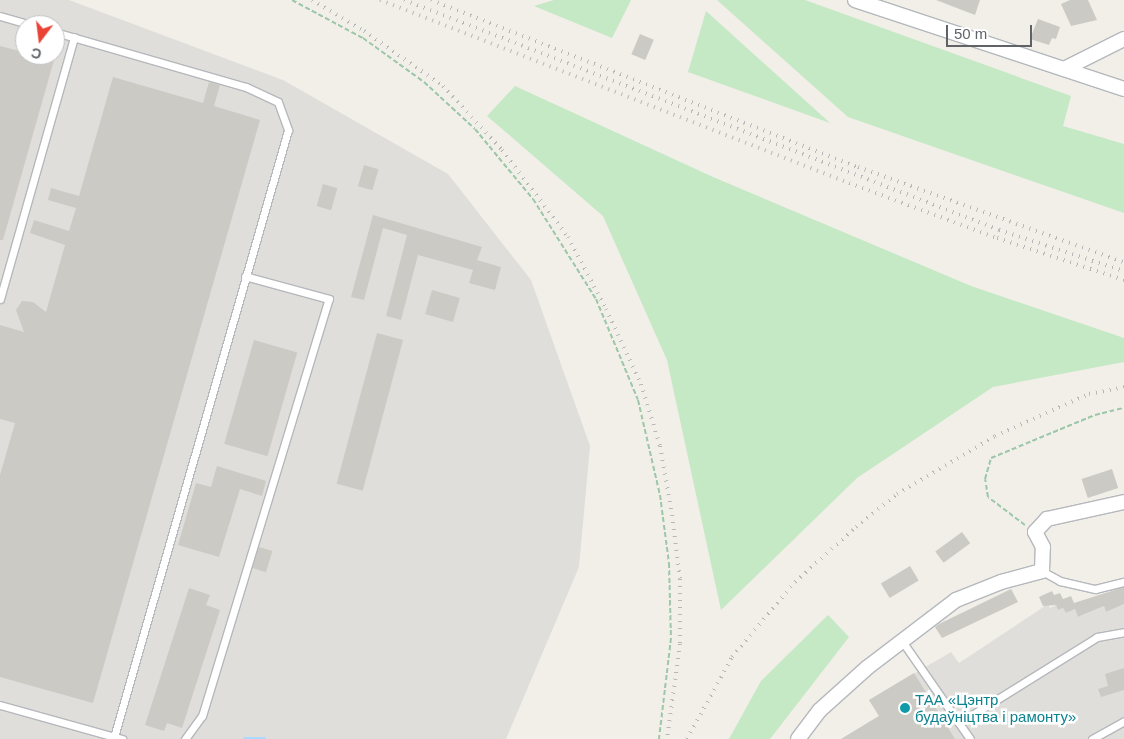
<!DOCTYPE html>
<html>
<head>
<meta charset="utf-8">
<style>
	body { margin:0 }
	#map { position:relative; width:1124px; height:739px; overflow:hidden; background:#f1efe8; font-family:Arial,sans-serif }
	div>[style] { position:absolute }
	.industrial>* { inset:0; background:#e0deda }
	.green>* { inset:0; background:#c5e8c5 }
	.stream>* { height:4px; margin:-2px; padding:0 2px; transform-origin:2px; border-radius:2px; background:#aadaff }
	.building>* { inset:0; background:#cccac5; transform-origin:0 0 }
	.path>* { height:2px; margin-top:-1px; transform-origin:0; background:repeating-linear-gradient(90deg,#9cc7a9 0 5px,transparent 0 7.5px) }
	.roads { filter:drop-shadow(1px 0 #b5b8bc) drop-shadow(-1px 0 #b5b8bc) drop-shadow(0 1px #b5b8bc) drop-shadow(0 -1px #b5b8bc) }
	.lane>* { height:7px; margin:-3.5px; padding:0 3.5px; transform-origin:3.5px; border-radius:3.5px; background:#fff }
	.street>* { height:14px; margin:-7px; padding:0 7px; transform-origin:7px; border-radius:7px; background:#fff }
	.rail>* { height:4px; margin-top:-2px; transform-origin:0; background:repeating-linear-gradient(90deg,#b6b7b8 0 1px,transparent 0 7px) }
	.dots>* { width:14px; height:14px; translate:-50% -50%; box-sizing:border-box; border:2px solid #fff; border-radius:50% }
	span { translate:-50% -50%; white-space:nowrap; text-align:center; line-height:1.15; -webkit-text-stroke:5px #fff; paint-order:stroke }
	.culture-label { font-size:15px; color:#0d838f }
	.left { translate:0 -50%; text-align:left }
	.north { position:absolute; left:15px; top:15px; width:50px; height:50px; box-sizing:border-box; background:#fff; border:1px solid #bfc1c3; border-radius:50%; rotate:195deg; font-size:14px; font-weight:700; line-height:20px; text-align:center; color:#5f6368 }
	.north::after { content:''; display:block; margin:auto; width:18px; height:22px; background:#ea4335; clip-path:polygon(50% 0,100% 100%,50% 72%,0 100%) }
	.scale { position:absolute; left:946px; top:25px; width:86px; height:22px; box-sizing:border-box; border:2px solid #5f6368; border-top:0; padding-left:6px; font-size:15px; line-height:18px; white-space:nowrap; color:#5f6368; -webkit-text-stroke:4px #fff; paint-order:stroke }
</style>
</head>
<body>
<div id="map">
	<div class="industrial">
		<i style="clip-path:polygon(evenodd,0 0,69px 0,283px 80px,448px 174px,531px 280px,590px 446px,579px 567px,506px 739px,0 739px,0 0,25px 25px,55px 25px,55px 55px,25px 55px,25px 25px)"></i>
		<i style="clip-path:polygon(1048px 604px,1050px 608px,1056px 605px,1058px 610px,1063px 608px,1066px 613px,1075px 609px,1079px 617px,1104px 606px,1106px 612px,1124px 604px,1124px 739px,841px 739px,879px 716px,869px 700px,951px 652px,959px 663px)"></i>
	</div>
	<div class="green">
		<i style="clip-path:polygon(554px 0,631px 0,612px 38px,534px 6px)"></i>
		<i style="clip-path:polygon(717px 0,805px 0,1071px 96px,1063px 126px,1124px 144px,1124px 213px,848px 117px)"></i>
		<i style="clip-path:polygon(706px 11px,830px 123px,688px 72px)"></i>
		<i style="clip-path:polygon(515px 86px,713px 177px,971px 286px,1124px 338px,1124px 362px,993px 387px,857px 478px,721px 610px,667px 360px,603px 216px,487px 116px)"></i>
		<i style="clip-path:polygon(828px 615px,849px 637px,770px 739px,729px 739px,761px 681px)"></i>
	</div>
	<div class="stream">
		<i style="left:245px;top:739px;width:19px"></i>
	</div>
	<div class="building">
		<i style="clip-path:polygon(936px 0,980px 0,975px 15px)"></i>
		<i style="clip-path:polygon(1070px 0,1088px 0,1097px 20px,1071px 26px,1061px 4px)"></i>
		<i style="clip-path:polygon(1038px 19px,1060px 27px,1056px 39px,1052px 38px,1049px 45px,1030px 39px)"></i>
		<i style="left:640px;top:34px;width:15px;height:22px;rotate:23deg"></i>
		<i style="clip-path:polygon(0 46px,54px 60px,3px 240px,0 240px)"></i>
		<i style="clip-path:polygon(113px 77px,203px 103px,209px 82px,220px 85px,214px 106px,260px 120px,93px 703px,0 677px,0 475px,15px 423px,0 419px,0 325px,24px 332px,16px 310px,22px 301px,33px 302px,46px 312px,65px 245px,30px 233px,34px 220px,69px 231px,76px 208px,48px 200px,51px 188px,79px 196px)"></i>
		<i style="left:364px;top:165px;width:15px;height:22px;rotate:16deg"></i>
		<i style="left:323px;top:184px;width:15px;height:23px;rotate:16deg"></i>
		<i style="clip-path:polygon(373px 215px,482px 247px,477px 260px,501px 267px,495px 290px,469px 283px,473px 270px,418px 255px,401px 320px,386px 316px,407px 235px,383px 228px,364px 300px,351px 297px)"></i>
		<i style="left:432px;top:290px;width:29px;height:25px;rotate:16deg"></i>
		<i style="left:377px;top:333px;width:27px;height:156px;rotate:15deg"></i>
		<i style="left:254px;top:340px;width:45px;height:108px;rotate:16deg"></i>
		<i style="clip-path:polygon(217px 466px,266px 481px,262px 496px,240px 489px,219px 557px,178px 545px,196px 483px,211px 487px)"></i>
		<i style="left:1112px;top:469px;width:20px;height:32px;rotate:72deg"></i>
		<i style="left:962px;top:532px;width:14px;height:33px;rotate:54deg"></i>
		<i style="left:259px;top:547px;width:14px;height:22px;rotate:17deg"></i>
		<i style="left:910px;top:566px;width:17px;height:34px;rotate:59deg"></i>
		<i style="clip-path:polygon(1124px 587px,1124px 604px,1106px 612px,1104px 606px,1078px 617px,1075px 609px,1066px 613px,1063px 608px,1058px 610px,1056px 605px,1043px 606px,1039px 597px,1052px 591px,1054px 595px,1060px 593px,1063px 599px,1071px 596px,1074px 603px)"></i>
		<i style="clip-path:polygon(189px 588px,210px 595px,206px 605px,220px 610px,182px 728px,167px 723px,164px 731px,145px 725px)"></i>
		<i style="clip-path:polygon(1011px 589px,1018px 602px,942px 638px,935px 627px,939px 624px)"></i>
		<i style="clip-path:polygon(1124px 668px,1124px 690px,1101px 697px,1098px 689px,1108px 686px,1105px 674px)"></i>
		<i style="clip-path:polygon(914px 673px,955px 739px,841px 739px,879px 716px,869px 700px)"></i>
	</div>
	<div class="path">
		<i style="left:292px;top:0;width:81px;rotate:28.2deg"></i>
		<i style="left:363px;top:38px;width:75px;rotate:35.8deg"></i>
		<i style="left:424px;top:82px;width:69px;rotate:42.7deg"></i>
		<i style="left:475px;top:129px;width:91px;rotate:50.4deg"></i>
		<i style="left:533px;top:199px;width:118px;rotate:57.8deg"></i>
		<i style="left:596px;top:299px;width:109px;rotate:67.4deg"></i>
		<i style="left:638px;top:400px;width:98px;rotate:77deg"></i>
		<i style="left:660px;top:495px;width:69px;rotate:82.5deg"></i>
		<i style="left:669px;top:563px;width:75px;rotate:88.5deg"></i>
		<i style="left:671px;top:638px;width:102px;rotate:96.8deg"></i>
		<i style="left:1025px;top:525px;width:46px;rotate:-142.9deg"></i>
		<i style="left:988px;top:497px;width:18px;rotate:-99deg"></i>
		<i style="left:985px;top:479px;width:22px;rotate:-74deg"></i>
		<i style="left:991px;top:458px;width:113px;rotate:-22.5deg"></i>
		<i style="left:1095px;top:415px;width:30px;rotate:-14deg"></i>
	</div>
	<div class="roads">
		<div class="lane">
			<i style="left:0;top:16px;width:33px;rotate:16deg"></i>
			<i style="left:55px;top:32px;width:199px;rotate:16.1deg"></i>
			<i style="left:246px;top:87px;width:35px;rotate:25deg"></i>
			<i style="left:278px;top:102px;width:30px;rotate:70deg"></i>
			<i style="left:288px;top:130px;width:631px;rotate:106deg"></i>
			<i style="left:0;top:299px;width:272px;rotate:-74.2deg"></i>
			<i style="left:1042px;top:571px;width:21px;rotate:29deg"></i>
			<i style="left:1060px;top:581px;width:36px;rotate:13deg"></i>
			<i style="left:1095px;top:589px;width:30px;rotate:-14deg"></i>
			<i style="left:902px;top:641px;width:119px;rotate:55.2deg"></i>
			<i style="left:0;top:705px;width:127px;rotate:15.6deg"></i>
			<i style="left:959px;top:723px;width:163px;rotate:-31.9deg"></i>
			<i style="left:1097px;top:637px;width:27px;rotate:-10deg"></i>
			<i style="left:185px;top:739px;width:29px;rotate:-54deg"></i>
			<i style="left:202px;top:716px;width:436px;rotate:-73.1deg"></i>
			<i style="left:329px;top:299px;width:87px;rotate:-164.7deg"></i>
			<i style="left:1092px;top:739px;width:37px;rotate:-29deg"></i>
		</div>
		<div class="street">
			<i style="left:855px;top:0;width:283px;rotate:18.3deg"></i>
			<i style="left:1064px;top:69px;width:67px;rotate:-26.6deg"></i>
			<i style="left:798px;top:739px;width:36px;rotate:-53deg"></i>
			<i style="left:820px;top:710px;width:64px;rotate:-41.9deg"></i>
			<i style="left:868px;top:667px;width:111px;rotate:-37.3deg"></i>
			<i style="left:956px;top:600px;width:48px;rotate:-21.8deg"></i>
			<i style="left:1001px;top:582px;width:42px;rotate:-15deg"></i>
			<i style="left:1042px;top:571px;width:24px;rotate:-88deg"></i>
			<i style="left:1043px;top:547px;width:17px;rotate:-118deg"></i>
			<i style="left:1035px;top:532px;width:18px;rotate:-47deg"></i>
			<i style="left:1047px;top:519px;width:79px;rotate:-12.4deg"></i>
		</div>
	</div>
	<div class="rail">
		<i style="left:312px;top:0;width:61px;rotate:30.8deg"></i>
		<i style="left:364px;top:31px;width:96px;rotate:34.8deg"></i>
		<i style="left:443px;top:86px;width:87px;rotate:47.3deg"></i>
		<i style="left:502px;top:150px;width:109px;rotate:52.8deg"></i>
		<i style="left:568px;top:237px;width:81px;rotate:62.2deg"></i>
		<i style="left:606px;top:309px;width:83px;rotate:65deg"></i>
		<i style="left:641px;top:384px;width:65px;rotate:73deg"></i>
		<i style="left:660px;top:446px;width:70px;rotate:80.1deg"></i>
		<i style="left:672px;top:515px;width:64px;rotate:82.9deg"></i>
		<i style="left:680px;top:579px;width:65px;rotate:90deg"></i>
		<i style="left:680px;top:644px;width:96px;rotate:97.8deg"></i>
		<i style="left:380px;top:0;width:503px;rotate:21.32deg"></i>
		<i style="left:849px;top:183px;width:158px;rotate:20.4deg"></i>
		<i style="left:997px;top:238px;width:134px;rotate:18.3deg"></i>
		<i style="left:404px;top:0;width:638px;rotate:21.13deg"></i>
		<i style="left:999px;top:230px;width:132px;rotate:18.2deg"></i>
		<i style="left:431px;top:0;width:458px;rotate:21.4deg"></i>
		<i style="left:858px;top:167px;width:282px;rotate:19.7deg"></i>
		<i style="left:687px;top:739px;width:94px;rotate:-61.2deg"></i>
		<i style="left:732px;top:657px;width:98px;rotate:-50deg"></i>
		<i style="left:795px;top:582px;width:82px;rotate:-42deg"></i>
		<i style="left:856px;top:527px;width:53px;rotate:-38.8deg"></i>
		<i style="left:897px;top:494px;width:114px;rotate:-30.6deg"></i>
		<i style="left:995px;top:436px;width:103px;rotate:-24.1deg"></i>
		<i style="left:1089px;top:394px;width:36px;rotate:-11deg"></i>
	</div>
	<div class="dots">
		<i style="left:905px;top:708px;background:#0f9aa8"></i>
	</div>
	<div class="culture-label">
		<span class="left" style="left:915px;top:708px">ТАА «Цэнтр<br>будаўніцтва і рамонту»</span>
	</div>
	<div class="north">С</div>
	<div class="scale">50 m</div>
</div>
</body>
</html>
